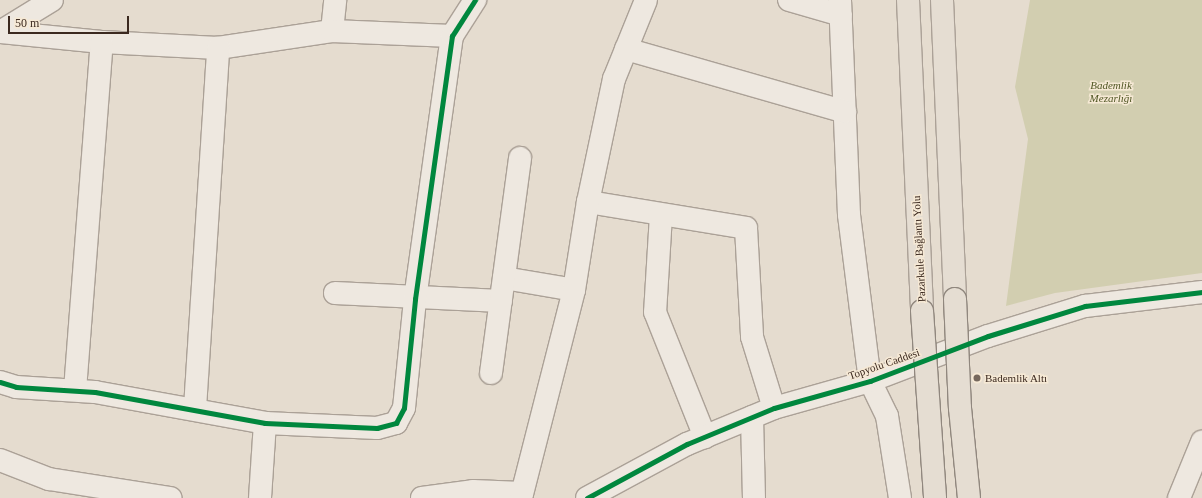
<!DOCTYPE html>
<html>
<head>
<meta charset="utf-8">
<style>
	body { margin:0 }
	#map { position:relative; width:1202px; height:498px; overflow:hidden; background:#e5dccf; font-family:Georgia,serif }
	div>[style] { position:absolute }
	.cemetery>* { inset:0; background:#d2ceb0 }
	.roads { filter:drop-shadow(1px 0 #aba197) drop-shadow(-1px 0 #aba197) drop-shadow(0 1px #aba197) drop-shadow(0 -1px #aba197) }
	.minor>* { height:22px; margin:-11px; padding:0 11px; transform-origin:11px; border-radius:11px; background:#eee8e0 }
	.major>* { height:22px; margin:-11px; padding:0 11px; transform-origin:11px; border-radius:11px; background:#e5ddd2 }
	.bridges { filter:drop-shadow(1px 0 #90877e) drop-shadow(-1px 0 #90877e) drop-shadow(0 1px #90877e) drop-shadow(0 -1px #90877e) }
	.major-bridge>* { height:22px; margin:-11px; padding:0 11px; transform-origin:11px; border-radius:11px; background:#e5ddd2 }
	.cycleway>* { height:5px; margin:-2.5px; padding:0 2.5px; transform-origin:2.5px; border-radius:2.5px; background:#00873e }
	.dots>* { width:11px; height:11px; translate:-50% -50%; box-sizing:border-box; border:2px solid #f6e9d5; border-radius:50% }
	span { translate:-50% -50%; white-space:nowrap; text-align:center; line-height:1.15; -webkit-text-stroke:3px #f6e9d5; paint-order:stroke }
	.park-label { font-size:11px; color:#515725; font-style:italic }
	.street-label { font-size:11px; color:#3b291f }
	.poi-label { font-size:11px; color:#3b291f }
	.left { translate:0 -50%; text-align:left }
	.scale { position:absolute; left:8px; top:16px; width:121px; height:18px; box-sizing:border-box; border:2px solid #3b291f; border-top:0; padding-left:5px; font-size:12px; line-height:14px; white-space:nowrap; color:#3b291f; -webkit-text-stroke:3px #f6e9d5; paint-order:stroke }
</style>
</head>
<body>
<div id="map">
	<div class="cemetery">
		<i style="clip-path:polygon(1030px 0,1202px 0,1202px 273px,1055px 293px,1006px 306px,1028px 139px,1015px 87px)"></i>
	</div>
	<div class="roads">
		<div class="minor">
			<i style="left:789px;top:0;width:54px;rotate:16.1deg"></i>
			<i style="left:840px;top:0;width:215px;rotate:87.6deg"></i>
			<i style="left:849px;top:215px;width:167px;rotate:82.8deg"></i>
			<i style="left:870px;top:381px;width:39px;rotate:64deg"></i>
			<i style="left:887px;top:416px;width:83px;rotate:81deg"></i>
			<i style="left:332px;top:31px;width:31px;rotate:-84deg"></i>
			<i style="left:0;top:32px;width:61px;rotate:-31.6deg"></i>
			<i style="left:1px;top:32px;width:101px;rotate:5.7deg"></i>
			<i style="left:102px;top:42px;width:116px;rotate:3deg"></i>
			<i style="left:218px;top:48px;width:115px;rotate:-8.5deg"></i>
			<i style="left:332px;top:31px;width:120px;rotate:2.4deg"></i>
			<i style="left:626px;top:49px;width:228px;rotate:16deg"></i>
			<i style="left:588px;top:202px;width:160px;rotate:9.3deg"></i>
			<i style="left:746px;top:228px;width:109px;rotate:86.8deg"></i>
			<i style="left:752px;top:337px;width:74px;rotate:72.8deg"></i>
			<i style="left:661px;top:215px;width:97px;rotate:93.5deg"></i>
			<i style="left:655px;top:312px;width:135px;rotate:68.2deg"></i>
			<i style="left:504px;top:278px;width:71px;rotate:9.7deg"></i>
			<i style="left:335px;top:293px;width:166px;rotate:2.8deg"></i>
			<i style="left:491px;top:373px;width:217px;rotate:-82.3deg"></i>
			<i style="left:0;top:382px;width:17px;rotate:17deg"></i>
			<i style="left:16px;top:387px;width:79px;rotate:3.6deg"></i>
			<i style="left:95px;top:392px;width:173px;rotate:10.3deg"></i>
			<i style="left:265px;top:423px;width:112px;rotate:2.6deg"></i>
			<i style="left:377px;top:428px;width:20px;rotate:-15deg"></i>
			<i style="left:396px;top:423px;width:17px;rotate:-62deg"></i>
			<i style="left:404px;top:408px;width:110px;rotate:-84.2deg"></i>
			<i style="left:415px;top:299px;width:266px;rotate:-82deg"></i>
			<i style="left:452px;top:36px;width:43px;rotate:-57.4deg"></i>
			<i style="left:75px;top:390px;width:349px;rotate:-85.6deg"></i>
			<i style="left:195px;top:408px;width:361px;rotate:-86.3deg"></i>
			<i style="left:752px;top:417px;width:81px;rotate:88.6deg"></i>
			<i style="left:0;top:460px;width:53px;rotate:21.2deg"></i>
			<i style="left:49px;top:479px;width:123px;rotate:8.9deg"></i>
			<i style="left:260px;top:498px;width:75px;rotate:-86.2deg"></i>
			<i style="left:422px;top:498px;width:51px;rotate:-7.8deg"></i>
			<i style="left:473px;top:491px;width:49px;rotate:2.3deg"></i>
			<i style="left:521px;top:498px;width:215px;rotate:-75.7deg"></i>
			<i style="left:574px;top:290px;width:89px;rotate:-81deg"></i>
			<i style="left:588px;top:202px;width:126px;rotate:-78.1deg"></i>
			<i style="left:614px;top:79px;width:85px;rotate:-67.9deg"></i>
			<i style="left:587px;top:498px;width:114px;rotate:-28.4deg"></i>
			<i style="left:687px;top:444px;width:94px;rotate:-22.5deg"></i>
			<i style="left:774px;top:408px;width:100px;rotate:-15.7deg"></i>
			<i style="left:870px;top:381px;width:126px;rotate:-20.9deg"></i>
			<i style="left:988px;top:336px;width:102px;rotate:-17.2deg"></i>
			<i style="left:1085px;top:306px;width:118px;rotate:-6.8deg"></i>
			<i style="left:1179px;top:498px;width:61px;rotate:-67.7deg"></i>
		</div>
		<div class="major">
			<i style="left:908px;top:0;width:311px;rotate:87.4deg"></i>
			<i style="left:942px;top:0;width:299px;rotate:87.5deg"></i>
		</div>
	</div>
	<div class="bridges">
		<div class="major-bridge">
			<i style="left:955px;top:299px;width:109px;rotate:87.4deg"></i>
			<i style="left:960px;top:408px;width:90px;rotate:84.3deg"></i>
			<i style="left:922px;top:311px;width:187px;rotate:86deg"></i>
		</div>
	</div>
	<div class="cycleway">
		<i style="left:0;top:382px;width:17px;rotate:17deg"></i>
		<i style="left:16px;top:387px;width:79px;rotate:3.6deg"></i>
		<i style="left:95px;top:392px;width:173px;rotate:10.3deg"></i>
		<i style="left:265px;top:423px;width:112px;rotate:2.6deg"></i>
		<i style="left:377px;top:428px;width:20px;rotate:-15deg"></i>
		<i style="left:396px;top:423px;width:17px;rotate:-62deg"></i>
		<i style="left:404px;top:408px;width:110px;rotate:-84.2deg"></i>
		<i style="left:415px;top:299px;width:266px;rotate:-82deg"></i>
		<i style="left:452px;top:36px;width:43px;rotate:-57.4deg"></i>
		<i style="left:587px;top:498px;width:114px;rotate:-28.4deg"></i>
		<i style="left:687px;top:444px;width:94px;rotate:-22.5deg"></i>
		<i style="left:774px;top:408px;width:100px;rotate:-15.7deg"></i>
		<i style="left:870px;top:381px;width:126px;rotate:-20.9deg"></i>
		<i style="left:988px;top:336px;width:102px;rotate:-17.2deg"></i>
		<i style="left:1085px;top:306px;width:118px;rotate:-6.8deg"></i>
	</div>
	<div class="dots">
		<i style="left:977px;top:378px;background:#76685d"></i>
	</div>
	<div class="park-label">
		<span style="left:1111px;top:92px">Bademlik<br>Mezarlığı</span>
	</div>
	<div class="street-label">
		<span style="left:919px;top:249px;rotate:-93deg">Pazarkule Bağlantı Yolu</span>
		<span style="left:884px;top:364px;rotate:-19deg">Topyolu Caddesi</span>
	</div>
	<div class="poi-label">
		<span class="left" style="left:985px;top:378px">Bademlik Altı</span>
	</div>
	<div class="scale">50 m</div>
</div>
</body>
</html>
